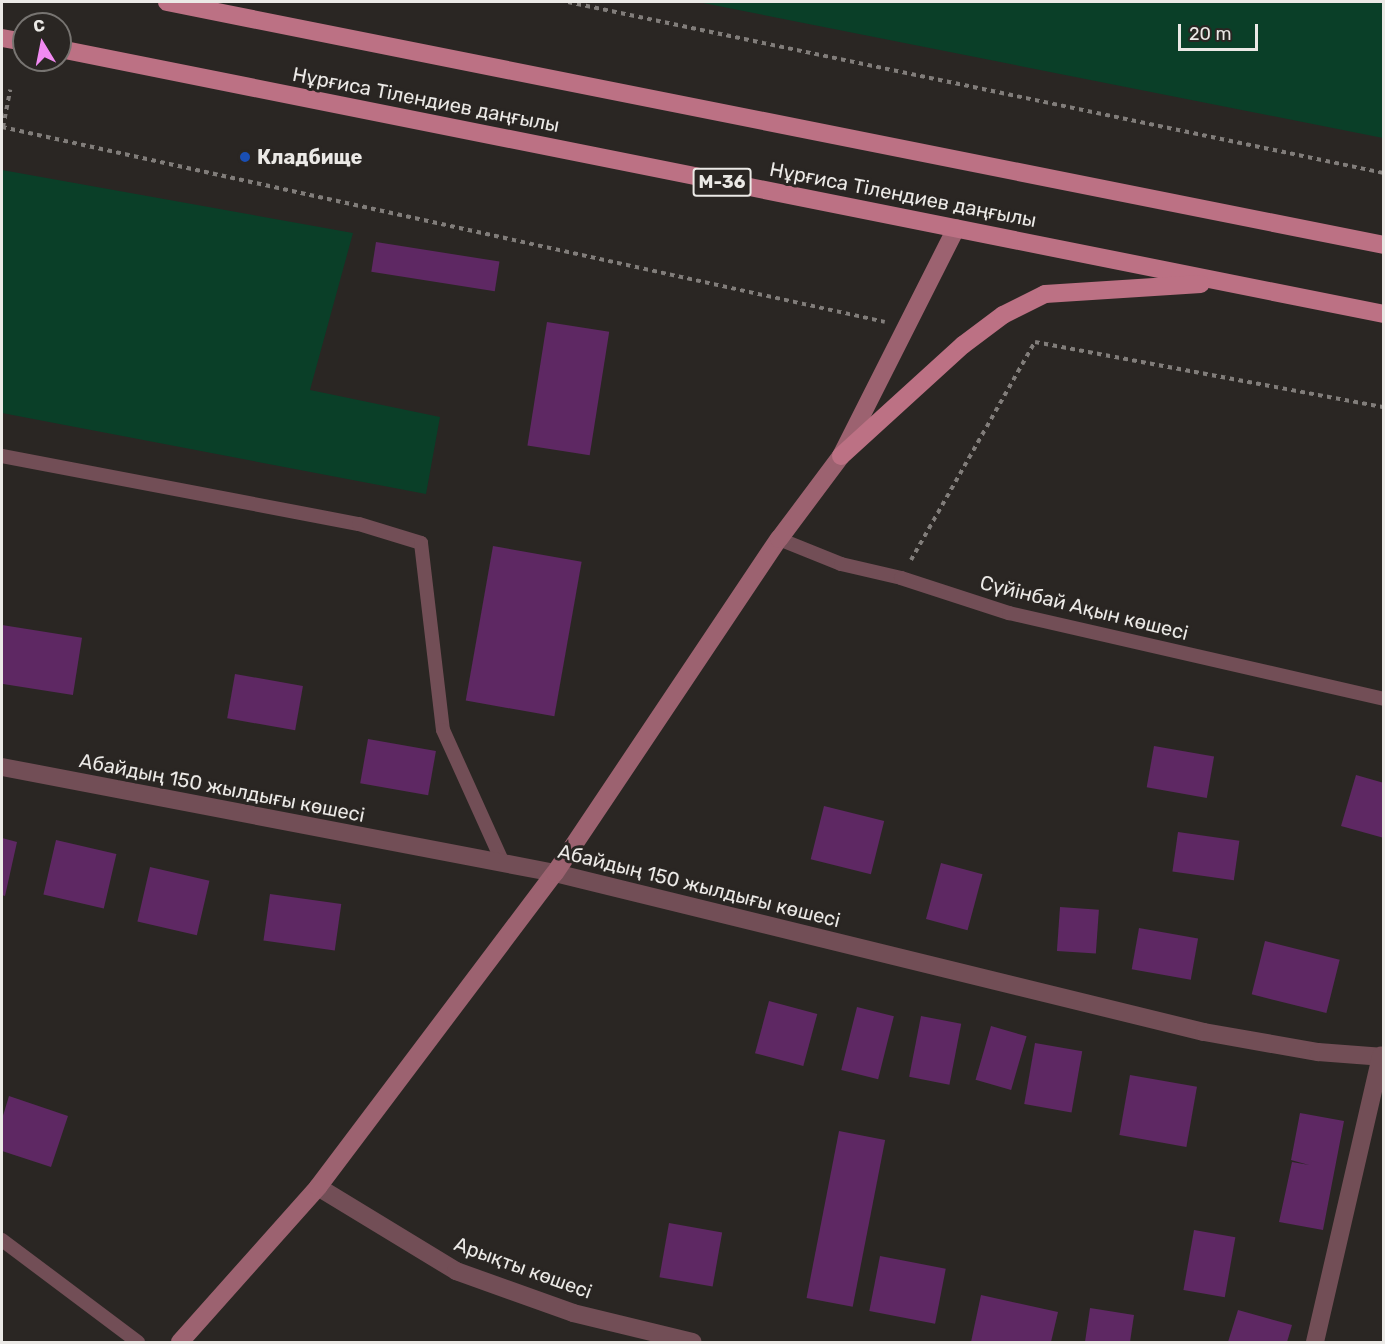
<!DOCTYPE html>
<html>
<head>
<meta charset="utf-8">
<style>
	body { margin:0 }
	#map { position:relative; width:1385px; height:1344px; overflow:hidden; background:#2a2623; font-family:Rubik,sans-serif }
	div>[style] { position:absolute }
	.green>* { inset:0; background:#0a3f28 }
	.building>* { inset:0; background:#5e2863; transform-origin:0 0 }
	.path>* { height:4px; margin-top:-2px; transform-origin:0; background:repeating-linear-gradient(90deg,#817d7a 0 4.5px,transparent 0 9px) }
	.lane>* { height:14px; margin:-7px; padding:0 7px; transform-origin:7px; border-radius:7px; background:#724e56 }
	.street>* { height:18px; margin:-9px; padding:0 9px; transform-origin:9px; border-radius:9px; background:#724e56 }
	.secondary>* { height:18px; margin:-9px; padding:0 9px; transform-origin:9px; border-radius:9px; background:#9c6270 }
	.primary>* { height:18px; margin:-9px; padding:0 9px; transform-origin:9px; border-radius:9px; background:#bc7184 }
	.dots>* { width:16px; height:16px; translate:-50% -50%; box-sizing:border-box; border:3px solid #2a2623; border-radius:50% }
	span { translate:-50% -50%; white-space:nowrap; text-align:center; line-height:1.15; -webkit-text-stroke:6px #2a2623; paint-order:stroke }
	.shield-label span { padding:2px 4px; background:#2a2623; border:2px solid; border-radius:4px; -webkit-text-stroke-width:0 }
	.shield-label { font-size:18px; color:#ebe9e6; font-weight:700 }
	.street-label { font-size:20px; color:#ebe9e6 }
	.poi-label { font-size:20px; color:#ebe9e6; font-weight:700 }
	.left { translate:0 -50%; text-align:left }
	.frame { position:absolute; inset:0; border:3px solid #ebe9e6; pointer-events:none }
	.north { position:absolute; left:12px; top:12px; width:60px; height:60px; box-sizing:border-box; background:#2a2623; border:2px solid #777471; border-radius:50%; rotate:350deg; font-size:16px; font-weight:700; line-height:24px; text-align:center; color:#ebe9e6 }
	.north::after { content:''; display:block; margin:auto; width:21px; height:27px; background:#f28af2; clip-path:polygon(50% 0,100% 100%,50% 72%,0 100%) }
	.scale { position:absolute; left:1178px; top:24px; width:80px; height:27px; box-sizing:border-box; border:3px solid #ebe9e6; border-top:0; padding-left:8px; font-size:18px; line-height:21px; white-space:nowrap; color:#ebe9e6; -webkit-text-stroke:4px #2a2623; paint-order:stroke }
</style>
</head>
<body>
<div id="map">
	<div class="green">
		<i style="clip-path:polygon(698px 2px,1383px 2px,1383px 138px)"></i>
		<i style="clip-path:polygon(2px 170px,353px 233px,310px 390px,440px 417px,426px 494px,2px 413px)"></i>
	</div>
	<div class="building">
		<i style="left:376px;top:242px;width:125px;height:30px;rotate:9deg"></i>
		<i style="left:547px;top:322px;width:63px;height:125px;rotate:9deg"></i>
		<i style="left:493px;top:546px;width:90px;height:157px;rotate:10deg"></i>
		<i style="left:2px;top:625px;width:81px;height:58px;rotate:9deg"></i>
		<i style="left:235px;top:674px;width:69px;height:45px;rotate:10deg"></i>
		<i style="left:368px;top:739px;width:69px;height:45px;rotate:10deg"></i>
		<i style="left:1154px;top:746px;width:61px;height:42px;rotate:10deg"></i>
		<i style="clip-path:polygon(1356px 775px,1384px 783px,1384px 838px,1341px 826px)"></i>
		<i style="left:824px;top:806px;width:62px;height:55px;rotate:14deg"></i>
		<i style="left:1178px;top:832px;width:62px;height:40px;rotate:8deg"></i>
		<i style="clip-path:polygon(2px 838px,17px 842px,5px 896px,2px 895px)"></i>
		<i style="left:56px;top:840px;width:62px;height:56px;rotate:13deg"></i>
		<i style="left:941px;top:863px;width:43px;height:58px;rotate:15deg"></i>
		<i style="left:150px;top:867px;width:61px;height:56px;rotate:13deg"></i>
		<i style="left:270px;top:894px;width:72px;height:47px;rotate:8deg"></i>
		<i style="left:1060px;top:907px;width:39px;height:44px;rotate:4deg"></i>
		<i style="left:1139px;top:928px;width:60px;height:42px;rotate:10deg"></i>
		<i style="left:1265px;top:941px;width:77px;height:55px;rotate:14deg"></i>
		<i style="left:769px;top:1001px;width:50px;height:54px;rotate:15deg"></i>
		<i style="left:857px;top:1007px;width:38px;height:65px;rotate:14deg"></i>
		<i style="left:921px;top:1016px;width:41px;height:62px;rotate:11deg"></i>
		<i style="left:991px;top:1026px;width:37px;height:56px;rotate:16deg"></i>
		<i style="left:1035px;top:1043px;width:48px;height:62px;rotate:10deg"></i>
		<i style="left:1130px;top:1075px;width:68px;height:61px;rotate:10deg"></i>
		<i style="clip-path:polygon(9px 1096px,68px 1116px,51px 1167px,2px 1151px,2px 1119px)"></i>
		<i style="clip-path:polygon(1300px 1113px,1344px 1121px,1323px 1230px,1279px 1222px,1292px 1162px,1309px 1165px,1291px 1160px)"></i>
		<i style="left:839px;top:1131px;width:47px;height:170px;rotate:11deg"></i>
		<i style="left:669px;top:1223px;width:54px;height:55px;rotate:10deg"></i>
		<i style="left:1194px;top:1230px;width:42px;height:61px;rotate:10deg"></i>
		<i style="left:880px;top:1256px;width:67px;height:56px;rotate:11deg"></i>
		<i style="clip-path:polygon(981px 1295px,1058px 1312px,1051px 1342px,971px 1342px)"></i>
		<i style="clip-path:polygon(1090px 1308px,1134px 1315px,1130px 1342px,1085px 1342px)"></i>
		<i style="clip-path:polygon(1238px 1310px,1292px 1325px,1287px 1342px,1228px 1342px)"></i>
	</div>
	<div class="path">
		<i style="left:568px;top:2px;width:834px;rotate:11.84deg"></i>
		<i style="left:2px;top:127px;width:904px;rotate:12.45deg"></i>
		<i style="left:3px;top:127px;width:38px;rotate:-79deg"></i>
		<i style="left:911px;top:560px;width:251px;rotate:-60.4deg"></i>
		<i style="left:1035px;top:342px;width:355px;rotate:10.6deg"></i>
	</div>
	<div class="lane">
		<i style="left:2px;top:456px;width:363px;rotate:10.8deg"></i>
		<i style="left:359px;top:524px;width:65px;rotate:17deg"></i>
		<i style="left:421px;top:543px;width:188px;rotate:83.3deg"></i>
		<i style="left:443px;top:730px;width:146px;rotate:65.7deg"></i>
		<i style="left:779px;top:539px;width:67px;rotate:22deg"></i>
		<i style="left:841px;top:564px;width:62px;rotate:13.1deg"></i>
		<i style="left:901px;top:578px;width:114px;rotate:18deg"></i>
		<i style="left:1009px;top:613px;width:385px;rotate:12.9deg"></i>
		<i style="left:2px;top:1240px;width:170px;rotate:36.9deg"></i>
	</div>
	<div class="street">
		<i style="left:2px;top:767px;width:563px;rotate:10.85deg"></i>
		<i style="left:555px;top:873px;width:668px;rotate:13.77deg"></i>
		<i style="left:1204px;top:1032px;width:116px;rotate:10deg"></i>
		<i style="left:1318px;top:1052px;width:66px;rotate:4.3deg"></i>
		<i style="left:318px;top:1187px;width:162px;rotate:31.3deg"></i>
		<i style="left:456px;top:1271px;width:124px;rotate:19.7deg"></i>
		<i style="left:573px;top:1313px;width:123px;rotate:13.6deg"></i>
		<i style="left:1315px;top:1342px;width:294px;rotate:-77deg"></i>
	</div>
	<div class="secondary">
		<i style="left:180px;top:1342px;width:208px;rotate:-48.3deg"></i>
		<i style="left:318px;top:1187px;width:393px;rotate:-53deg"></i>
		<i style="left:555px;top:873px;width:402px;rotate:-56.2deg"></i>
		<i style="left:779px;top:539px;width:104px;rotate:-53.2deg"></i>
		<i style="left:841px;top:456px;width:255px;rotate:-63.2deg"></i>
	</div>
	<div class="primary">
		<i style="left:167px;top:2px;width:1241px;rotate:11.29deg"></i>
		<i style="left:2px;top:38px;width:22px;rotate:10deg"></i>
		<i style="left:60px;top:49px;width:1350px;rotate:11.32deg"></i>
		<i style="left:841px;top:456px;width:165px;rotate:-42.3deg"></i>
		<i style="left:963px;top:345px;width:50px;rotate:-36.9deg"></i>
		<i style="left:1003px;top:315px;width:47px;rotate:-26.6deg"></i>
		<i style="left:1045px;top:294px;width:156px;rotate:-3.7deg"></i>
	</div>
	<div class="dots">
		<i style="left:245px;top:157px;background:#1a4fb4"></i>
	</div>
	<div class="shield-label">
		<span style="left:722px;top:182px">M-36</span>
	</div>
	<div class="street-label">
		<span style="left:426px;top:100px;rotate:11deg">Нұрғиса Тілендиев даңғылы</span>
		<span style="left:903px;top:195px;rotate:11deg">Нұрғиса Тілендиев даңғылы</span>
		<span style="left:1084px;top:608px;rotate:14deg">Сүйінбай Ақын көшесі</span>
		<span style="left:222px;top:788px;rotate:11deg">Абайдың 150 жылдығы көшесі</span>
		<span style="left:699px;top:886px;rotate:14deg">Абайдың 150 жылдығы көшесі</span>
		<span style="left:523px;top:1268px;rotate:20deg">Арықты көшесі</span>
	</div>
	<div class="poi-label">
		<span class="left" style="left:257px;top:157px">Кладбище</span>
	</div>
	<div class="frame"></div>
	<div class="north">С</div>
	<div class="scale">20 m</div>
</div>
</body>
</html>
